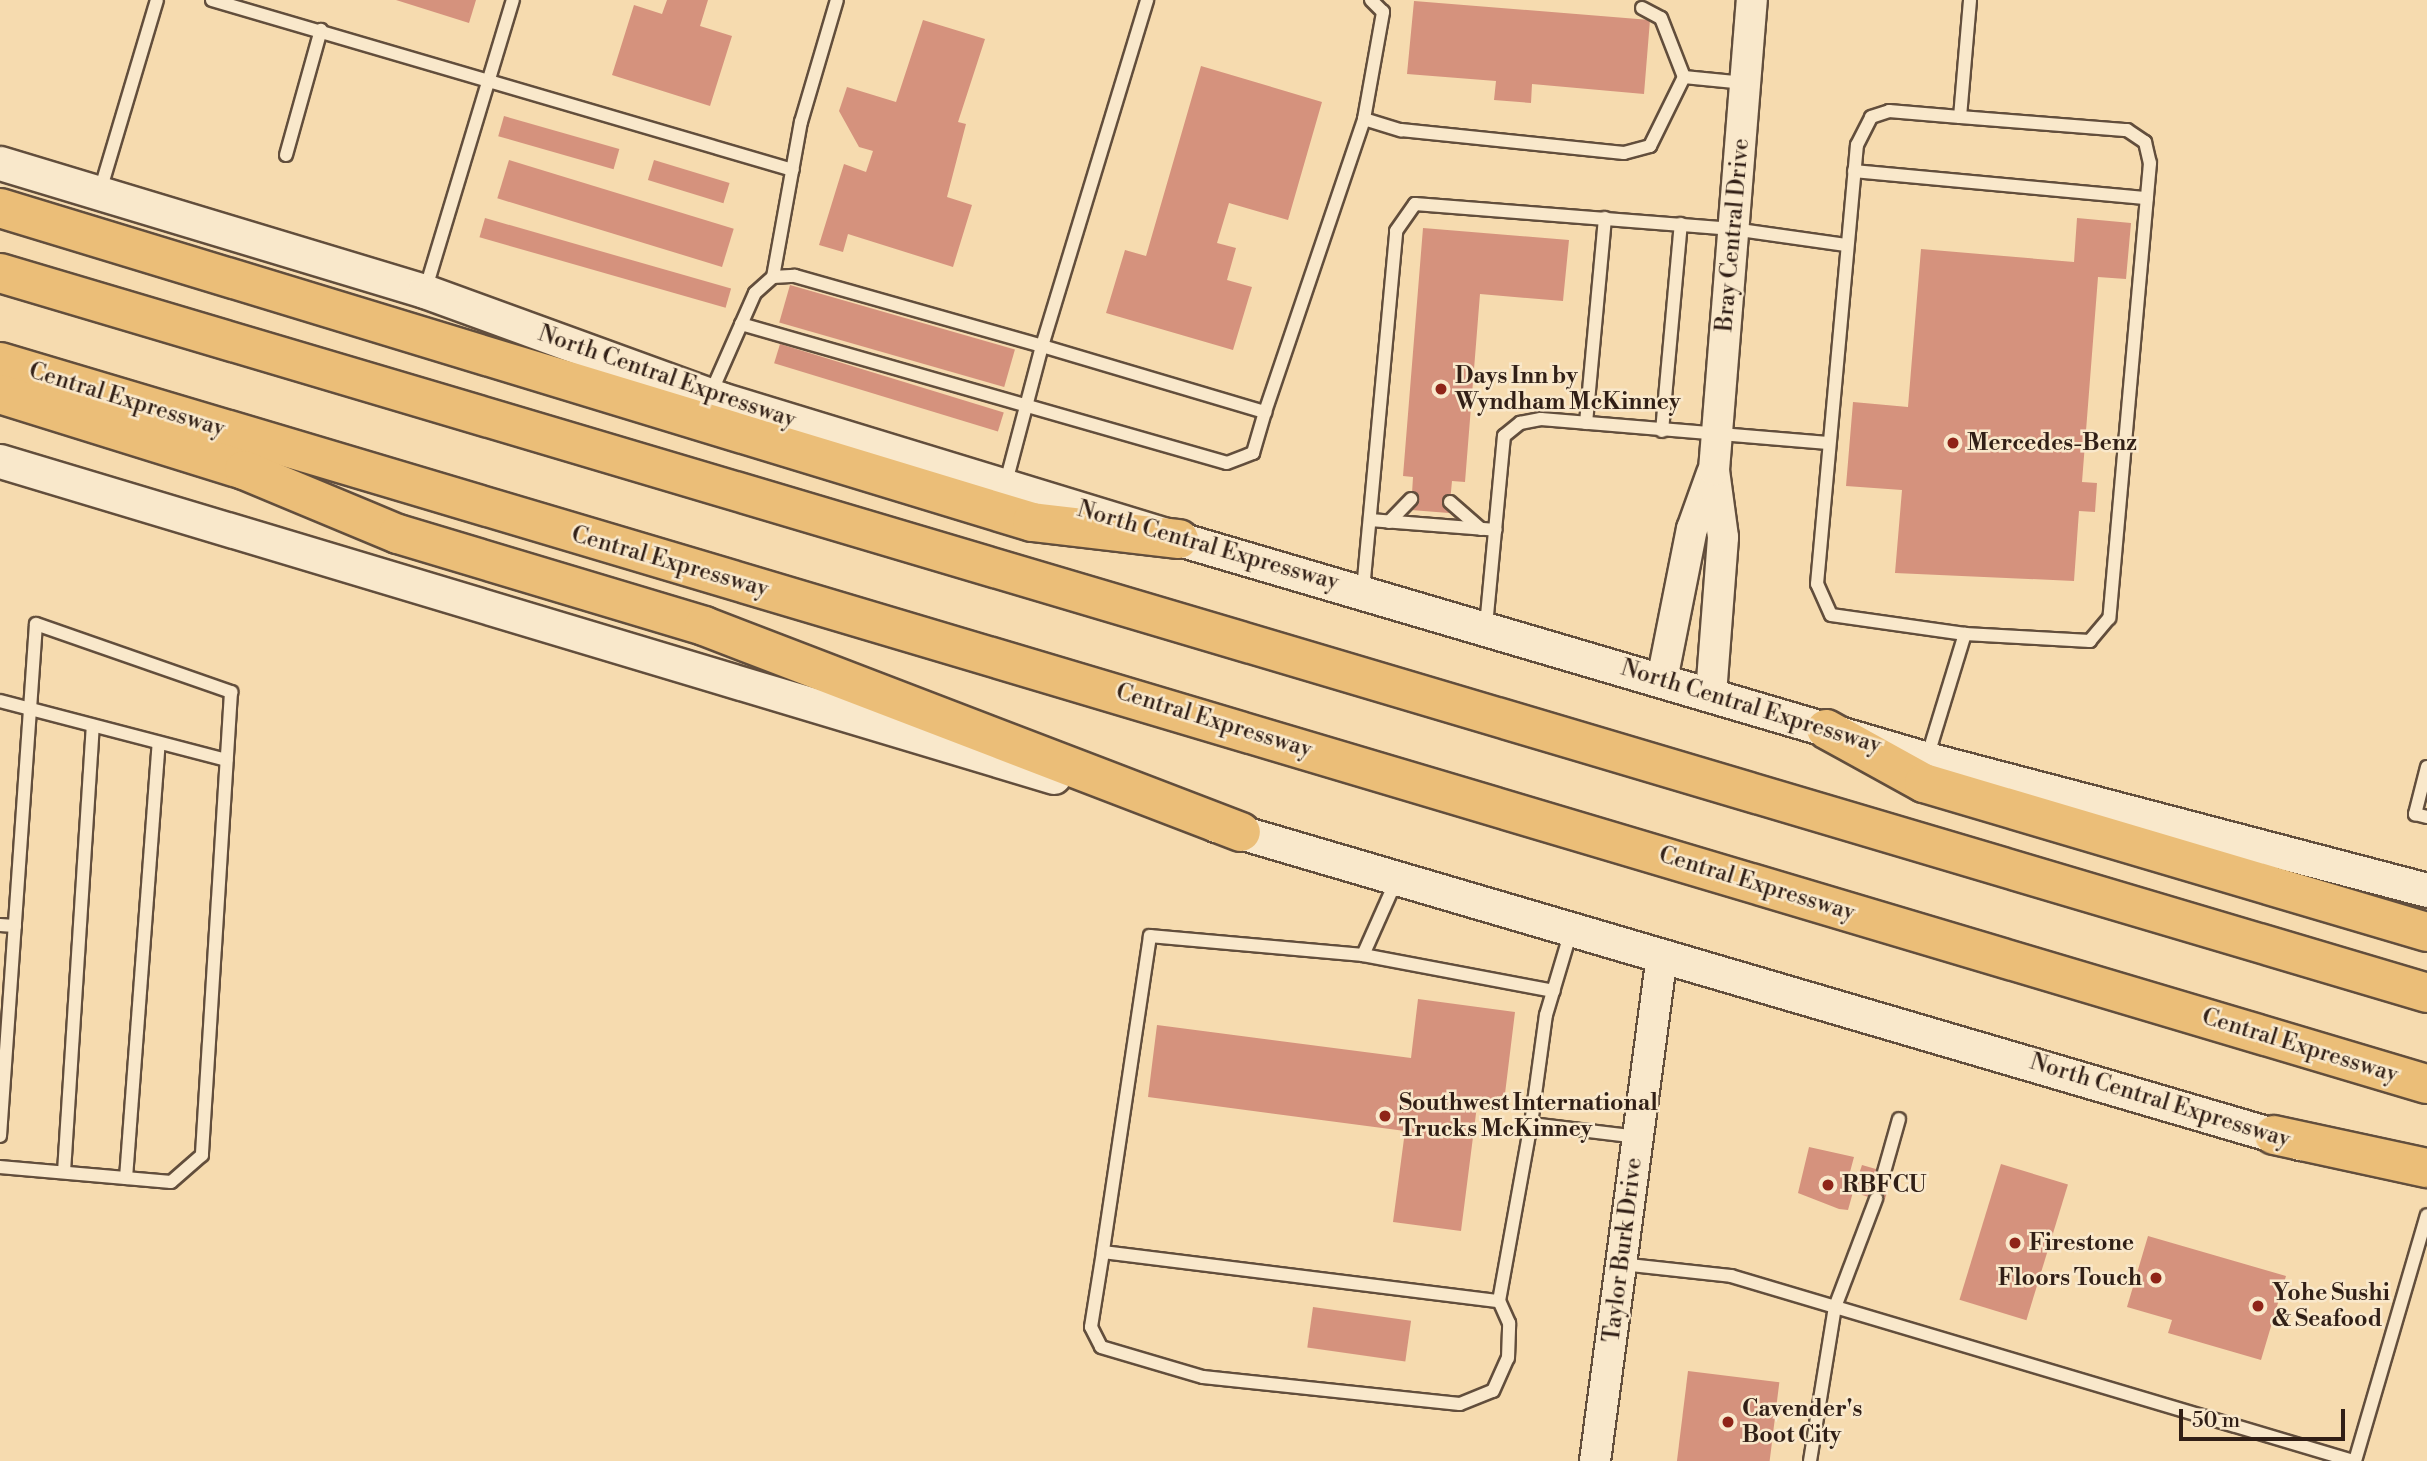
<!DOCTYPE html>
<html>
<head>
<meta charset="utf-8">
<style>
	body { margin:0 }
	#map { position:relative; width:2427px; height:1461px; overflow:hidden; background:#f6dbaf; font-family:"Libre Bodoni",serif }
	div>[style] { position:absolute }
	.building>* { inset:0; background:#d5927d; transform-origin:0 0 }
	.roads { filter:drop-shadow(2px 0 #624e3c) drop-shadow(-2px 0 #624e3c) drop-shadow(0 2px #624e3c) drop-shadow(0 -2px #624e3c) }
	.service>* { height:12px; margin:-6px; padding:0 6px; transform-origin:6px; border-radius:6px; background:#f9e8cb }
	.tertiary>* { height:30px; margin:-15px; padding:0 15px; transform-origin:15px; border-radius:15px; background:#f9e8cb }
	.secondary>* { height:33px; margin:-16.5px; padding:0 16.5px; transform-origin:16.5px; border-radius:16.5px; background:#f9e8cb }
	.motorway>* { height:38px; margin:-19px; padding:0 19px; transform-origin:19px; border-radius:19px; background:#ebbe78 }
	.dots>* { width:19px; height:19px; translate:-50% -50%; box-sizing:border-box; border:4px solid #f9e8cb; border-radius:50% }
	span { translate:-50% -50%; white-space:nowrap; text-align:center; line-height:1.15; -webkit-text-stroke:5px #f9e8cb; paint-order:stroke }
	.street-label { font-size:23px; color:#311f16 }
	.poi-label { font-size:23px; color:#311f16; font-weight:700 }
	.left { translate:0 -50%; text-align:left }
	.right { translate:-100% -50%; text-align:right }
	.scale { position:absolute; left:2179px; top:1409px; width:166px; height:32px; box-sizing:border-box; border:4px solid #311f16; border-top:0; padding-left:9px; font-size:21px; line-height:24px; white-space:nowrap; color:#311f16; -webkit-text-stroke:5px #f9e8cb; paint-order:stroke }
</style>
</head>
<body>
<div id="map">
	<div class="building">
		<i style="clip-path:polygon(396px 0,476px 0,469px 23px)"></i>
		<i style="clip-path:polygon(667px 0,708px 0,700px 26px,732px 36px,710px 106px,612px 75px,634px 5px,662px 14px)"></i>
		<i style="clip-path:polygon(1414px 1px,1650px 20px,1644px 94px,1532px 84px,1531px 103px,1494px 100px,1496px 81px,1407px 74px)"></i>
		<i style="clip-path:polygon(923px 20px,985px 39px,958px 122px,966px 124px,947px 197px,972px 205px,953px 267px,848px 234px,843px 252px,819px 245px,844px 164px,866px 172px,873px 151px,859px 147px,839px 111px,847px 87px,896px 102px)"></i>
		<i style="clip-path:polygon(1201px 66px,1322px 102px,1288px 220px,1229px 203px,1217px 243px,1236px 248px,1227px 280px,1252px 287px,1233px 350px,1106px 313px,1125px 250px,1146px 256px)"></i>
		<i style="left:504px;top:116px;width:120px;height:21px;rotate:16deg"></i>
		<i style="left:509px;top:160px;width:235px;height:40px;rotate:17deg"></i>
		<i style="left:654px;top:160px;width:79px;height:21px;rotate:17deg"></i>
		<i style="left:485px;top:218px;width:256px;height:20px;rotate:16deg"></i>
		<i style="clip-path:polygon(2077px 218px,2131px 223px,2126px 279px,2098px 277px,2082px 482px,2097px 483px,2095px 512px,2079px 511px,2074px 581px,1895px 573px,1902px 490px,1846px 486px,1853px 402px,1908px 407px,1921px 249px,2074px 262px)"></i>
		<i style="clip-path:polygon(1423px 228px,1569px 240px,1563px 301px,1480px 294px,1465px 482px,1452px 481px,1449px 513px,1411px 510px,1413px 477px,1403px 476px)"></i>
		<i style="left:790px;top:285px;width:234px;height:39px;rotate:16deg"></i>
		<i style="left:780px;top:344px;width:234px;height:20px;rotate:17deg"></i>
		<i style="clip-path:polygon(1418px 999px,1515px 1012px,1504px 1102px,1478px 1098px,1461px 1231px,1393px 1222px,1405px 1131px,1148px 1097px,1157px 1025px,1411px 1058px)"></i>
		<i style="clip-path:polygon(1809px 1147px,1854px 1157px,1850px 1172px,1859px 1174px,1862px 1165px,1893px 1174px,1884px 1202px,1853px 1192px,1848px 1210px,1839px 1209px,1798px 1193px)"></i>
		<i style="left:2001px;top:1164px;width:70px;height:142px;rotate:17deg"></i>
		<i style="clip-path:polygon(2148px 1236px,2286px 1276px,2261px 1360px,2168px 1333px,2172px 1320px,2127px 1307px)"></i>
		<i style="left:1313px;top:1307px;width:99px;height:41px;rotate:8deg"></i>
		<i style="left:1688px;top:1371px;width:92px;height:91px;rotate:7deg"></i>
	</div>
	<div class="roads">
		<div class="service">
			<i style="left:212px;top:0;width:605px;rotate:16.31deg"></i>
			<i style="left:1642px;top:8px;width:21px;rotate:28deg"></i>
			<i style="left:1661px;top:18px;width:63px;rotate:68.7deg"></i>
			<i style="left:1960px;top:117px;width:168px;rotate:4.5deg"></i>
			<i style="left:2127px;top:130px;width:22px;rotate:34deg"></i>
			<i style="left:2145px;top:142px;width:22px;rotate:77deg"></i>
			<i style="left:2150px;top:163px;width:457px;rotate:95.1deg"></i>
			<i style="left:2109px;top:618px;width:30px;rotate:130deg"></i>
			<i style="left:2090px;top:641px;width:125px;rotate:-176.8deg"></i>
			<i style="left:1364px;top:119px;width:39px;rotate:17deg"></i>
			<i style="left:1401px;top:130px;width:224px;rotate:5.9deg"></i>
			<i style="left:1624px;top:153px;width:27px;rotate:-15deg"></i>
			<i style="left:1650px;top:146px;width:77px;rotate:-63.8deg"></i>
			<i style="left:1684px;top:77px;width:61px;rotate:5.6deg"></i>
			<i style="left:286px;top:155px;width:130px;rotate:-74.4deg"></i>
			<i style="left:1854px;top:171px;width:294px;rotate:5.3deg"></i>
			<i style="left:100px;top:191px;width:199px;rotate:-73.4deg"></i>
			<i style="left:773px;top:277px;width:158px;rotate:-79.8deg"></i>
			<i style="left:801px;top:122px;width:127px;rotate:-73.6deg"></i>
			<i style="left:425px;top:291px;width:304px;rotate:-73.2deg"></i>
			<i style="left:741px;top:324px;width:505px;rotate:15.96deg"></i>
			<i style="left:1227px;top:463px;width:28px;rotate:-21deg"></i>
			<i style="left:1253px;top:453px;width:43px;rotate:-73.7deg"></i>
			<i style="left:710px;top:395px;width:111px;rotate:-66.2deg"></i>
			<i style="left:755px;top:293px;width:24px;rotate:-42deg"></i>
			<i style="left:773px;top:277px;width:22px;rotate:-3deg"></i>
			<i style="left:795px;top:276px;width:257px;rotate:15.8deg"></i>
			<i style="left:1042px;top:346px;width:362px;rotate:-73.1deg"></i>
			<i style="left:1586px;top:423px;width:206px;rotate:-84.7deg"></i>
			<i style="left:1662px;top:431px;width:208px;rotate:-84.8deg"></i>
			<i style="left:1005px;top:486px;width:145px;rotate:-75.2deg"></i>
			<i style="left:1042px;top:346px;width:233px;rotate:16.5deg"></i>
			<i style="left:1265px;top:412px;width:309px;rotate:-71.3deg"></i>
			<i style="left:1364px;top:119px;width:109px;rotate:-79.9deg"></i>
			<i style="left:1383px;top:12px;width:17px;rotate:-135deg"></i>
			<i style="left:1450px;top:502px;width:41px;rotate:41.1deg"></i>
			<i style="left:1370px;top:520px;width:126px;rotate:4.5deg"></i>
			<i style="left:1389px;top:522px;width:32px;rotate:-46deg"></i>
			<i style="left:1363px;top:590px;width:361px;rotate:-84.7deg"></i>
			<i style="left:1396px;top:231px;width:33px;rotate:-55deg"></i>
			<i style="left:1415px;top:204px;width:319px;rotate:4.5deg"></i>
			<i style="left:1733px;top:229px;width:114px;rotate:8.1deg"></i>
			<i style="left:1486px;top:626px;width:191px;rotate:-84.6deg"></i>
			<i style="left:1504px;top:436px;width:21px;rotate:-39deg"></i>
			<i style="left:1520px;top:423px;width:21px;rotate:-11deg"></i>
			<i style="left:1541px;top:419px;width:288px;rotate:4.8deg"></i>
			<i style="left:0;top:701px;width:234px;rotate:14.6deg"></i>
			<i style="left:1927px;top:758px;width:130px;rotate:-73deg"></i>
			<i style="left:1965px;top:634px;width:135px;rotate:-171.9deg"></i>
			<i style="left:1831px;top:615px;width:34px;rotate:-114deg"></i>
			<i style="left:1817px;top:584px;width:441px;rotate:-84.8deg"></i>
			<i style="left:1857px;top:145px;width:31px;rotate:-63deg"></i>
			<i style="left:1871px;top:117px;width:19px;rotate:-18deg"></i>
			<i style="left:1889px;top:111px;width:71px;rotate:4.8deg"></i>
			<i style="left:1960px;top:117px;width:117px;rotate:-85.1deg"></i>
			<i style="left:2427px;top:767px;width:49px;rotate:104.3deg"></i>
			<i style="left:2415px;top:814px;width:12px;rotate:14deg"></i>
			<i style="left:1396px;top:881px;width:81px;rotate:114deg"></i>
			<i style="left:1363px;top:955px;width:214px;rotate:-174.9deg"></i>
			<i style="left:1150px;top:936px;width:319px;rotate:98.5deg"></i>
			<i style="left:1103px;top:1252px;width:399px;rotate:7.1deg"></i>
			<i style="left:1499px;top:1301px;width:180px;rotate:-79.8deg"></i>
			<i style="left:1531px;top:1124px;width:108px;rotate:6.9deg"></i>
			<i style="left:0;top:925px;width:15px;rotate:4deg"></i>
			<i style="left:1363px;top:955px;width:194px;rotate:10.7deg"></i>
			<i style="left:1531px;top:1124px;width:110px;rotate:-82.2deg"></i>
			<i style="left:1546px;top:1015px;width:88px;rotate:-73.4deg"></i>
			<i style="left:0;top:1136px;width:513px;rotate:-85.98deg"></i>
			<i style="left:36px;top:624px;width:207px;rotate:19.2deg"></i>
			<i style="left:231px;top:692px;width:464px;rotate:93.6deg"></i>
			<i style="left:202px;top:1155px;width:41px;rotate:138.9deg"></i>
			<i style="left:171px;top:1182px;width:172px;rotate:-175deg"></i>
			<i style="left:64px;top:1172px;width:447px;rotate:-86.3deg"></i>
			<i style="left:1884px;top:1172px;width:55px;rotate:-74.2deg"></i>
			<i style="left:126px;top:1178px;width:436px;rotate:-85.7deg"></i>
			<i style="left:1103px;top:1252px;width:76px;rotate:99.1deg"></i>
			<i style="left:1091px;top:1327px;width:22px;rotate:63deg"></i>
			<i style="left:1101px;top:1347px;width:106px;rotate:16.4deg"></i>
			<i style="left:1203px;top:1377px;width:258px;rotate:6deg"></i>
			<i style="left:1460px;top:1404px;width:35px;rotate:-22deg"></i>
			<i style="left:1493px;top:1391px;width:36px;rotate:-66deg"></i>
			<i style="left:1508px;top:1358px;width:35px;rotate:-88deg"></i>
			<i style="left:1509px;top:1323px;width:24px;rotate:-114deg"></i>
			<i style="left:1621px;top:1264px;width:111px;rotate:6.2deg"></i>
			<i style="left:1731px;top:1276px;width:649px;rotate:16.56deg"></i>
			<i style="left:1810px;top:1461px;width:156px;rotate:-80.8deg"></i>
			<i style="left:1835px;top:1307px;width:116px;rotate:-69.2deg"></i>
			<i style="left:2355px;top:1461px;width:256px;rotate:-73.7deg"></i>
		</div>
		<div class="tertiary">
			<i style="left:1662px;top:680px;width:154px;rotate:-78.8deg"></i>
			<i style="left:1692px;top:529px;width:59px;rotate:-70.3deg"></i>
			<i style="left:1711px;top:694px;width:157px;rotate:-85.6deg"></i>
			<i style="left:1723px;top:537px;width:68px;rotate:-97.7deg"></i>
			<i style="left:1714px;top:470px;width:472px;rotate:-85.4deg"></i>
			<i style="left:1595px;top:1461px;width:510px;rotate:-82.46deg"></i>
		</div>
		<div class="secondary">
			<i style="left:0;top:163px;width:443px;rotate:16.8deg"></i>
			<i style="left:424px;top:291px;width:316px;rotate:20deg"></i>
			<i style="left:721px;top:399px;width:479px;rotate:17deg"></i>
			<i style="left:1179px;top:539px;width:780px;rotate:16.39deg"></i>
			<i style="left:1927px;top:759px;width:517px;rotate:14.68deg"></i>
			<i style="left:0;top:461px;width:1100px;rotate:16.69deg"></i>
			<i style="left:1216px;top:825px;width:1130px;rotate:16.35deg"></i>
		</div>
		<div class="motorway">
			<i style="left:0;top:208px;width:1079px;rotate:16.92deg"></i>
			<i style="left:1032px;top:522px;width:148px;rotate:6.6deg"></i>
			<i style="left:0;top:273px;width:2532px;rotate:16.52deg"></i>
			<i style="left:0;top:362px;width:2532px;rotate:16.57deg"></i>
			<i style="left:0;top:394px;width:256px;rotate:17.3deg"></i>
			<i style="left:244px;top:470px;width:167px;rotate:22.6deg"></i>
			<i style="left:398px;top:534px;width:320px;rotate:16.7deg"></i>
			<i style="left:704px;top:626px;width:575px;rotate:20.99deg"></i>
			<i style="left:1826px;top:729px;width:112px;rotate:28.9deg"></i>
			<i style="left:1924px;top:783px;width:525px;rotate:16.5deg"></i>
			<i style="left:2274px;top:1135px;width:157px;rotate:12.2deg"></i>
		</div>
	</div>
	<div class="dots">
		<i style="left:1441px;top:389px;background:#8f2418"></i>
		<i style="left:1953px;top:443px;background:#8f2418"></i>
		<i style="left:1385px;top:1116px;background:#8f2418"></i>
		<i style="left:1828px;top:1185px;background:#8f2418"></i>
		<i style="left:2015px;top:1243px;background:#8f2418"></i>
		<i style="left:2156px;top:1278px;background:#8f2418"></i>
		<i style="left:2258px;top:1306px;background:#8f2418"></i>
		<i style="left:1728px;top:1422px;background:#8f2418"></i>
	</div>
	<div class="street-label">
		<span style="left:1733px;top:235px;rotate:-85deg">Bray Central Drive</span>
		<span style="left:667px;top:377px;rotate:19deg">North Central Expressway</span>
		<span style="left:127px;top:400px;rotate:17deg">Central Expressway</span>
		<span style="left:1208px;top:546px;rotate:16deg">North Central Expressway</span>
		<span style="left:670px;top:562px;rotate:16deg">Central Expressway</span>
		<span style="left:1751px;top:707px;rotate:17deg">North Central Expressway</span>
		<span style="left:1214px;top:721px;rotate:17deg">Central Expressway</span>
		<span style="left:1757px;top:884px;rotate:17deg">Central Expressway</span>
		<span style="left:2300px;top:1046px;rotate:17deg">Central Expressway</span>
		<span style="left:2160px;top:1101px;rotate:17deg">North Central Expressway</span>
		<span style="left:1623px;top:1250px;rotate:-83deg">Taylor Burk Drive</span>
	</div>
	<div class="poi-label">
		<span class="left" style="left:1455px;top:389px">Days Inn by<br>Wyndham McKinney</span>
		<span class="left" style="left:1967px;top:443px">Mercedes-Benz</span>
		<span class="left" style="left:1399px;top:1116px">Southwest International<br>Trucks McKinney</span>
		<span class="left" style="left:1842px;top:1185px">RBFCU</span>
		<span class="left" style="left:2029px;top:1243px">Firestone</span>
		<span class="right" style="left:2142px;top:1278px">Floors Touch</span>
		<span class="left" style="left:2272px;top:1306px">Yohe Sushi<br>&amp; Seafood</span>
		<span class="left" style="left:1742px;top:1422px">Cavender's<br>Boot City</span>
	</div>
	<div class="scale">50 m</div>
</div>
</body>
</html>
